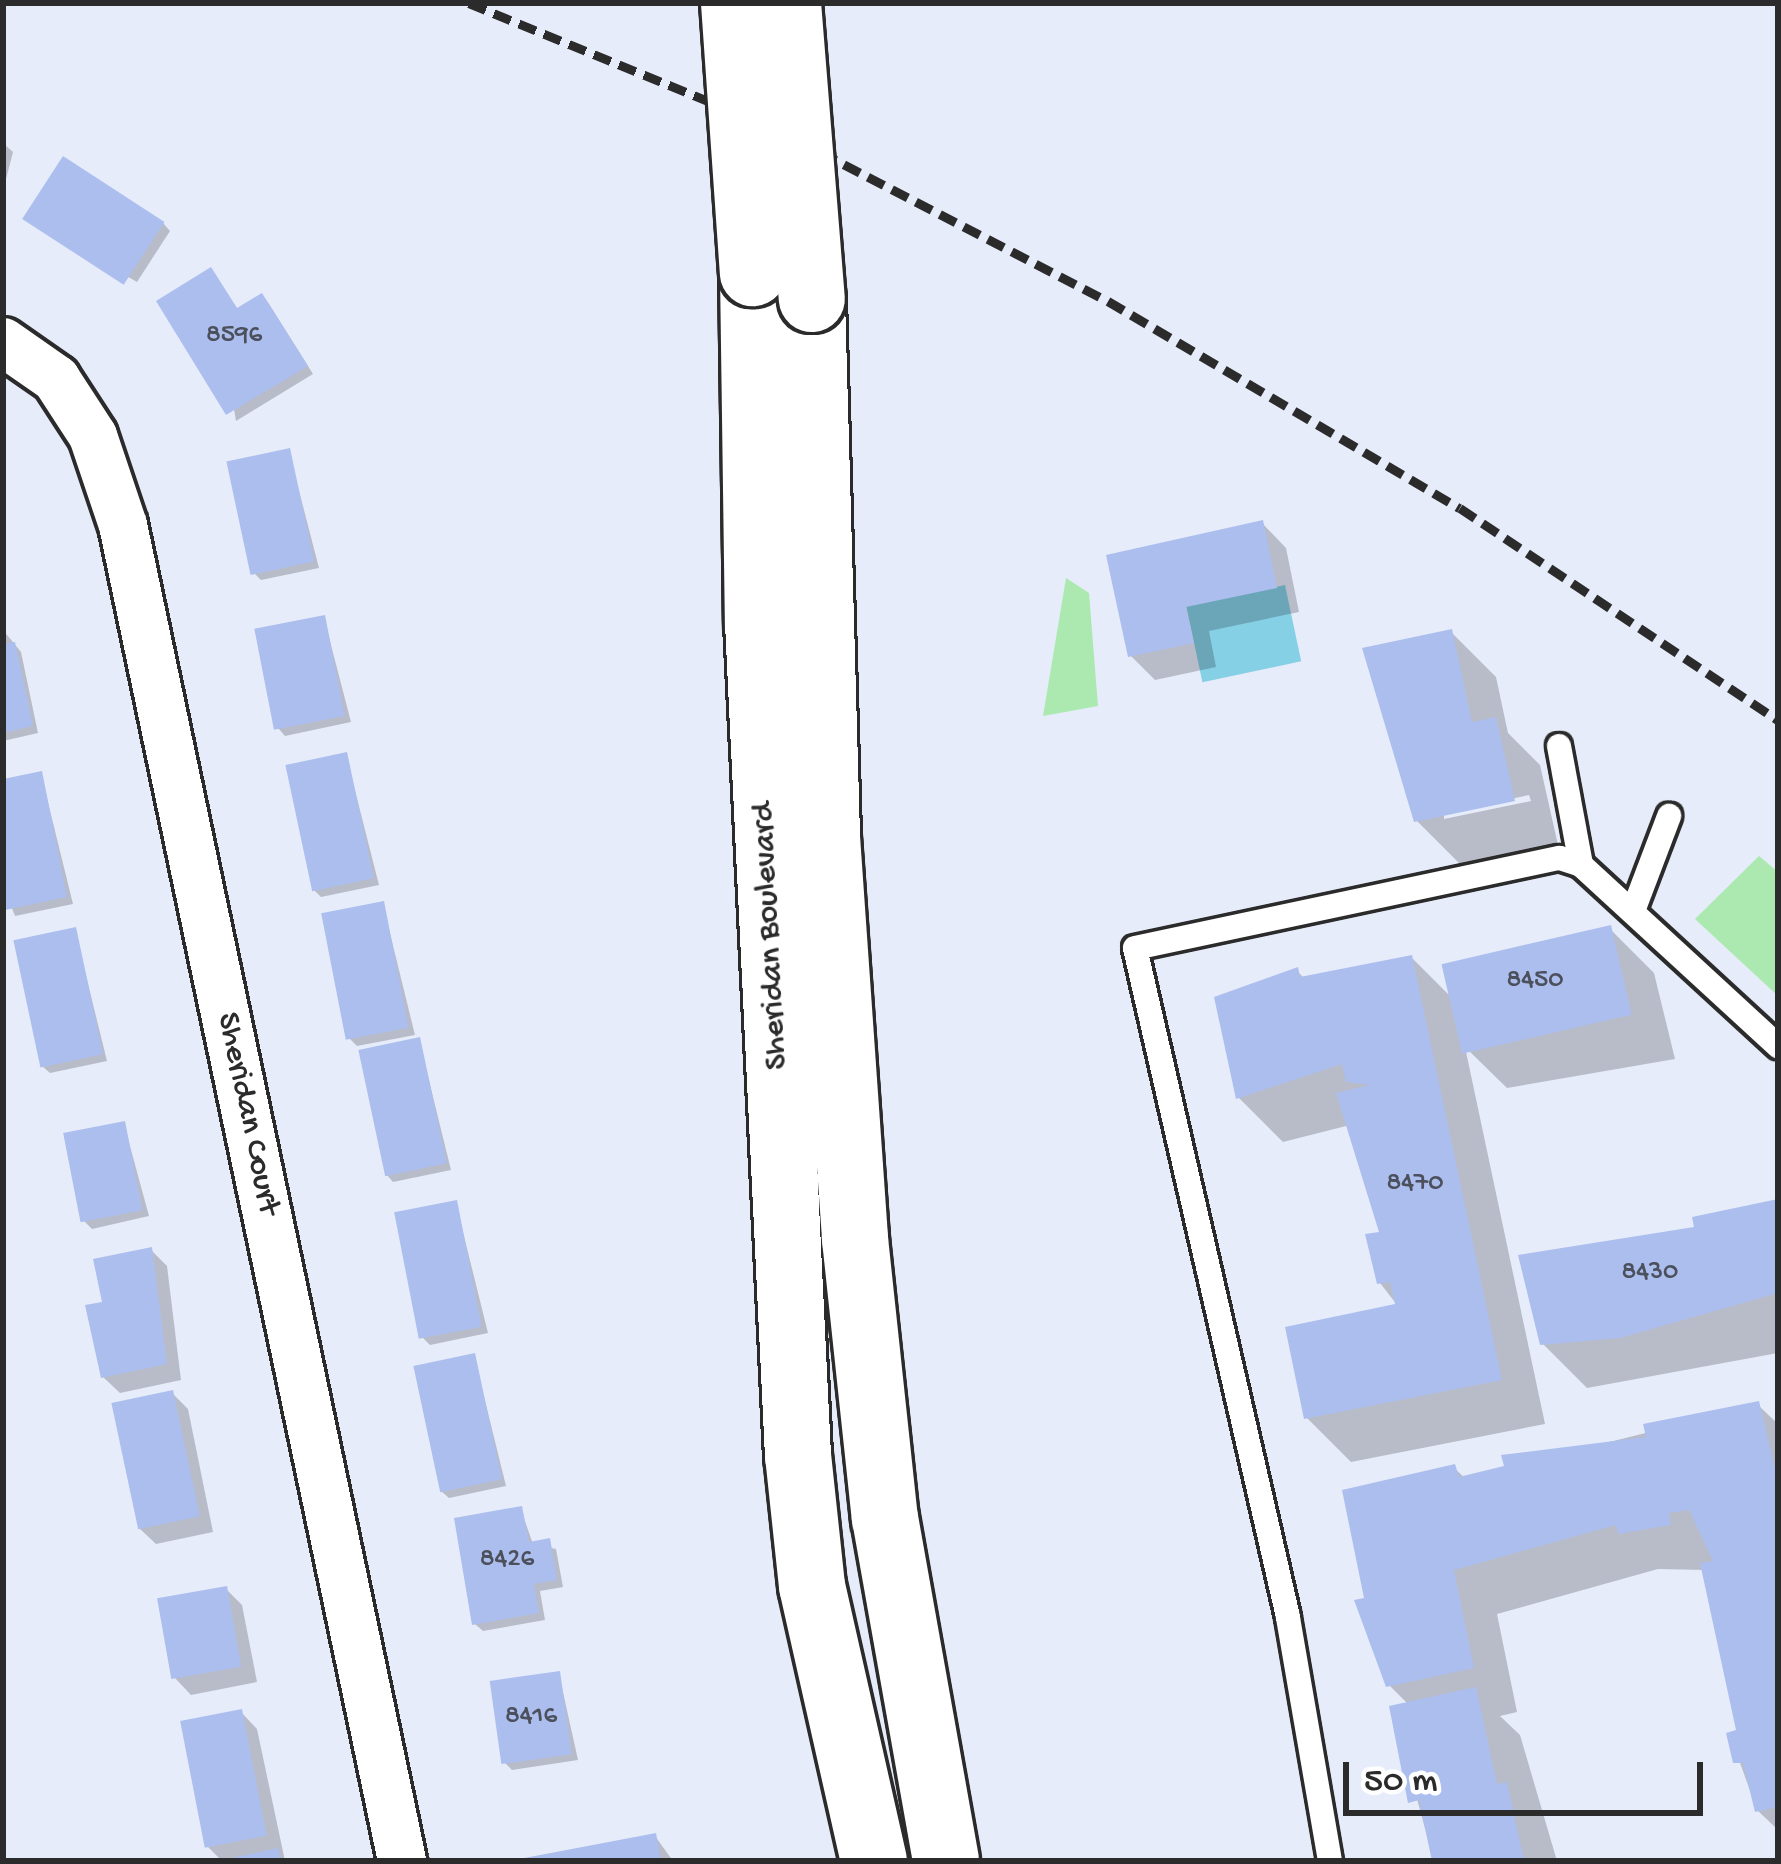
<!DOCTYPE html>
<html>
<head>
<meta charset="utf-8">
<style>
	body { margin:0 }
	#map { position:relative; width:1781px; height:1864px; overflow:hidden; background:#e6ecfa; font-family:"Gochi Hand",sans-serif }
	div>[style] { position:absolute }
	.green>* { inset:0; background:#abe9b0 }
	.water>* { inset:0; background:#86d0e6; transform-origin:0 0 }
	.shadow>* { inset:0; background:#0003 }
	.building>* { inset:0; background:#acbeee; transform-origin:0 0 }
	.roads { filter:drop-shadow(3px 0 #2b2b2b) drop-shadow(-3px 0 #2b2b2b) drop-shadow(0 3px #2b2b2b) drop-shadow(0 -3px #2b2b2b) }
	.lane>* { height:24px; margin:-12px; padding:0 12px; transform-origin:12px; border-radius:12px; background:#fff }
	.street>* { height:48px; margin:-24px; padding:0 24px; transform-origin:24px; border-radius:24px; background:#fff }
	.primary>* { height:66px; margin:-33px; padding:0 33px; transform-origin:33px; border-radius:33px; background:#fff }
	.rail>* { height:9px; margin-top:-4.5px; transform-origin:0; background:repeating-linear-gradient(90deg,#2b2b2b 0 18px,transparent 0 27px) }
	.bridges { filter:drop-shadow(3px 0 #2b2b2b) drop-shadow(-3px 0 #2b2b2b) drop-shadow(0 3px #2b2b2b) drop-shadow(0 -3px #2b2b2b) }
	.primary-bridge>* { height:66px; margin:-33px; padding:0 33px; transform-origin:33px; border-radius:33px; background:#fff }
	span { translate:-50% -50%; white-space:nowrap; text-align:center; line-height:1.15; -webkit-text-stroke:10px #fff; paint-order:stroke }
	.number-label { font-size:27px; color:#4b505c }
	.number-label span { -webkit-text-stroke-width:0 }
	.street-label { font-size:33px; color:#2b2b2b }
	.frame { position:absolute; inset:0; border:6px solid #2b2b2b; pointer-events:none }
	.scale { position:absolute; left:1343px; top:1762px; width:360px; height:54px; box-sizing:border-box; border:6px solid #2b2b2b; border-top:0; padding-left:15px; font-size:36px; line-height:42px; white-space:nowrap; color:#2b2b2b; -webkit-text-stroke:9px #fff; paint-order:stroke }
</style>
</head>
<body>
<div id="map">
	<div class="green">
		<i style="clip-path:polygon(1066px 578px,1089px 593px,1098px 706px,1043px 716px)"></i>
		<i style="clip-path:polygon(1759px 856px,1778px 872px,1778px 996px,1695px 919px)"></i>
	</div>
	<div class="water">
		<i style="left:1285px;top:585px;width:78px;height:101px;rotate:78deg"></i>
	</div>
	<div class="shadow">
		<i style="clip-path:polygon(3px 143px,13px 152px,3px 191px)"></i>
		<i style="clip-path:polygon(27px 219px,163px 223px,170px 231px,137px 282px)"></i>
		<i style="clip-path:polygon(211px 271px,239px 311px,262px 297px,269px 304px,313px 374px,236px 421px)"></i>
		<i style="clip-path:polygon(289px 452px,319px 568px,261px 580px,254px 573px)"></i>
		<i style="clip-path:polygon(1262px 523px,1286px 548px,1299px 612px,1209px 631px,1216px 667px,1155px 680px,1131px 656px)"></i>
		<i style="clip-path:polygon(324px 618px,351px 722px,285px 736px,278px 728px)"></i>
		<i style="clip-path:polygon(3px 630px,21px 652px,38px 733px,3px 741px)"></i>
		<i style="clip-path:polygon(evenodd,1451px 632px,1496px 677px,1508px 733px,1540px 765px,1558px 845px,1461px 865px,1417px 821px,1366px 650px,1451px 632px,1529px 795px,1531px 801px,1444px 819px,1444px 813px,1529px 795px)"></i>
		<i style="clip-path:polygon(346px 755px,379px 885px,321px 897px,313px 889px)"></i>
		<i style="clip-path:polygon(41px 774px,73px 904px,15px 916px,3px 885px,3px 782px)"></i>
		<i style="clip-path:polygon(383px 905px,415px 1035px,357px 1046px,350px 1039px)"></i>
		<i style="clip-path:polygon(1610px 929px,1654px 973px,1675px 1059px,1507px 1088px,1465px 1047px,1545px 1424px,1351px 1462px,1306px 1417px,1398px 1306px,1380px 1283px,1383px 1234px,1350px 1125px,1283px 1142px,1238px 1097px,1297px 971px,1305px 979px,1412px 958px,1453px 999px)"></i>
		<i style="clip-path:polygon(75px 931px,107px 1061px,50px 1073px,42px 1066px)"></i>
		<i style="clip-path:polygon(419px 1040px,451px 1170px,393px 1182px,386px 1174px)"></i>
		<i style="clip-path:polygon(124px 1124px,149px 1216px,92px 1229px,84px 1221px)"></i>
		<i style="clip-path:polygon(1778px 1202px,1778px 1353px,1587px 1388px,1542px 1343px,1698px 1229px)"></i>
		<i style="clip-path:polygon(456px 1204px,488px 1333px,430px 1345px,423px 1338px)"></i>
		<i style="clip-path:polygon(151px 1250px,167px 1266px,181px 1380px,120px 1393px,103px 1377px,106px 1304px)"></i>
		<i style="clip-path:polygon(474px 1356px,506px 1486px,449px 1498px,441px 1491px)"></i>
		<i style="clip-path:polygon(172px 1393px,188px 1409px,213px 1532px,156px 1544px,139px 1528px)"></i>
		<i style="clip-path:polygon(1758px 1405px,1778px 1424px,1778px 1830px,1757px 1810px,1730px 1735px,1740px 1732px,1705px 1570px,1658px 1569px,1497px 1614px,1517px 1712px,1500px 1716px,1520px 1735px,1557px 1861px,1434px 1861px,1392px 1708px,1409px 1705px,1389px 1685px,1368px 1601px,1454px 1468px,1465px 1478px)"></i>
		<i style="clip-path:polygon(521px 1510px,533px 1544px,556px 1549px,563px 1587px,540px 1591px,545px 1620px,483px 1631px,475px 1624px)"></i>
		<i style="clip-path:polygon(226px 1589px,242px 1605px,257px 1682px,191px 1695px,175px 1678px)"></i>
		<i style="clip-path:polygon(559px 1674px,578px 1760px,512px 1770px,505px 1763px)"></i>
		<i style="clip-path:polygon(241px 1712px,257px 1729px,285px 1861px,222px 1861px,208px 1847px)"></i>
		<i style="clip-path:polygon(655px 1836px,673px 1861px,531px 1861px)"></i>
	</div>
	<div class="building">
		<i style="left:63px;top:156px;width:121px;height:75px;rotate:33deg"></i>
		<i style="clip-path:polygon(211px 267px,237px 308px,262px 293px,308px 366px,226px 415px,156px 301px)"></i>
		<i style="left:290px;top:448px;width:116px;height:65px;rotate:78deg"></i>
		<i style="clip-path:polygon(1263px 520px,1277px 588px,1186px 607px,1194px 643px,1128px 657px,1106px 555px)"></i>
		<i style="left:325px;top:615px;width:103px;height:72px;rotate:79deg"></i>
		<i style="clip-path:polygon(1452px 629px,1472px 722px,1496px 717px,1515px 801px,1414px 822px,1362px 648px)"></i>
		<i style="clip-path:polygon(15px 642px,33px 726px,3px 733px,3px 644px)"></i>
		<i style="left:347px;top:752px;width:129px;height:63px;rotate:78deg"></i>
		<i style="clip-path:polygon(42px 771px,67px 897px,5px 910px,3px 779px)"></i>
		<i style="left:384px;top:901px;width:129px;height:64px;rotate:79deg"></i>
		<i style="left:1611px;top:925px;width:92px;height:174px;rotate:77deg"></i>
		<i style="left:76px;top:927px;width:130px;height:64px;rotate:78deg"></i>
		<i style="clip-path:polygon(1412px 955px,1502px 1380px,1304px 1419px,1285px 1327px,1395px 1304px,1390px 1282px,1377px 1284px,1365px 1234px,1379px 1232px,1336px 1093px,1370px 1085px,1346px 1082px,1342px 1064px,1236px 1099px,1214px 997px,1298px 967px,1300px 977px)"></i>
		<i style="left:420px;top:1037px;width:129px;height:63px;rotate:78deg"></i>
		<i style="left:125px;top:1121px;width:91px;height:63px;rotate:79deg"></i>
		<i style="clip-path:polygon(1778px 1199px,1778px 1293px,1620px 1338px,1540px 1345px,1518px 1255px,1694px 1227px,1692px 1217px)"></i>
		<i style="left:457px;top:1200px;width:129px;height:64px;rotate:79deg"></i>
		<i style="clip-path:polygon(152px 1247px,167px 1364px,101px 1378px,85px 1305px,102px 1302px,93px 1259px)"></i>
		<i style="left:475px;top:1353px;width:129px;height:63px;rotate:78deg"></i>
		<i style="left:173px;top:1390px;width:129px;height:63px;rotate:78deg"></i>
		<i style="clip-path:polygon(1759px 1401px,1778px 1481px,1778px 1807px,1755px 1812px,1743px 1763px,1733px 1763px,1726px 1733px,1736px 1730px,1700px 1563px,1713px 1561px,1689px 1510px,1669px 1513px,1671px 1525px,1618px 1534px,1616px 1525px,1454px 1570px,1474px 1668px,1386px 1687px,1354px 1600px,1364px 1598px,1342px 1490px,1455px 1464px,1459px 1477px,1504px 1466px,1501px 1455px,1646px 1437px,1643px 1424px)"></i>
		<i style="clip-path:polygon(522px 1506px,529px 1542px,550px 1538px,557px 1580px,534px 1584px,539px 1613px,472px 1625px,454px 1518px)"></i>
		<i style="left:227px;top:1586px;width:82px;height:71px;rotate:80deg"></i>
		<i style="left:560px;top:1671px;width:84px;height:71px;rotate:82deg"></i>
		<i style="clip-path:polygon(1476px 1687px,1497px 1784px,1507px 1782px,1524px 1861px,1432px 1861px,1419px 1800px,1408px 1803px,1389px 1706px)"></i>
		<i style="left:242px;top:1709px;width:129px;height:63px;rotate:79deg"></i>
		<i style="clip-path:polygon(656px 1833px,661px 1861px,519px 1861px,519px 1859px)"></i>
		<i style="clip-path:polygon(278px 1848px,281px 1861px,227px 1861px,226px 1859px)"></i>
	</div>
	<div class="roads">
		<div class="lane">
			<i style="left:1559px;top:746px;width:121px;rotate:79.5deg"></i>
			<i style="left:1633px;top:911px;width:102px;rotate:-69.2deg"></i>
			<i style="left:1330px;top:1861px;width:248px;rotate:-99.8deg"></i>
			<i style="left:1288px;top:1617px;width:686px;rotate:-102.88deg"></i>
			<i style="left:1135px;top:948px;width:434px;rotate:-12deg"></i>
			<i style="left:1560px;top:858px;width:22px;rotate:18deg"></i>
			<i style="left:1581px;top:865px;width:268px;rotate:42.6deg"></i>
		</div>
		<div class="street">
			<i style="left:3px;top:342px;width:65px;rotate:34.9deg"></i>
			<i style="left:56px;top:379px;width:68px;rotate:57deg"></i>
			<i style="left:93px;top:436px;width:94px;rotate:71.4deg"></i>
			<i style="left:123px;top:525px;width:1365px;rotate:78.2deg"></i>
		</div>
		<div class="primary">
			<i style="left:753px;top:273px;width:350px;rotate:89.2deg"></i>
			<i style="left:758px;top:623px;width:833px;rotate:87.25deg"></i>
			<i style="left:798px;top:1455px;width:132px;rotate:83.9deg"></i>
			<i style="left:812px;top:1586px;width:282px;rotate:77.3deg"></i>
			<i style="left:812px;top:299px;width:538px;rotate:88.4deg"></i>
			<i style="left:827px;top:837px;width:403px;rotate:86deg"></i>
			<i style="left:855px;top:1239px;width:281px;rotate:83.9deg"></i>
			<i style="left:885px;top:1518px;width:348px;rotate:79.9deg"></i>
		</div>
	</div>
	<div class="rail">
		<i style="left:469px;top:3px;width:327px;rotate:22.3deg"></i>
		<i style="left:772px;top:127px;width:378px;rotate:27.4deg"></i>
		<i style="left:1108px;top:301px;width:408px;rotate:30.5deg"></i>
		<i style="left:1460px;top:508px;width:382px;rotate:33.7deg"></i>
	</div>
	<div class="bridges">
		<div class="primary-bridge">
			<i style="left:734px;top:3px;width:271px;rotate:86deg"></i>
			<i style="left:788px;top:3px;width:297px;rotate:85.4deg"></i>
		</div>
	</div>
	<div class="number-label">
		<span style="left:234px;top:337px">8596</span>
		<span style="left:1535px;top:982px">8450</span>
		<span style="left:1415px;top:1185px">8470</span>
		<span style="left:1650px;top:1274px">8430</span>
		<span style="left:507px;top:1561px">8426</span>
		<span style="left:531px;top:1718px">8416</span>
	</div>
	<div class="street-label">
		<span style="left:772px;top:936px;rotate:-93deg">Sheridan Boulevard</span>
		<span style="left:246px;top:1114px;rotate:78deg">Sheridan Court</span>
	</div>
	<div class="frame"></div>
	<div class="scale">50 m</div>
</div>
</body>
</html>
